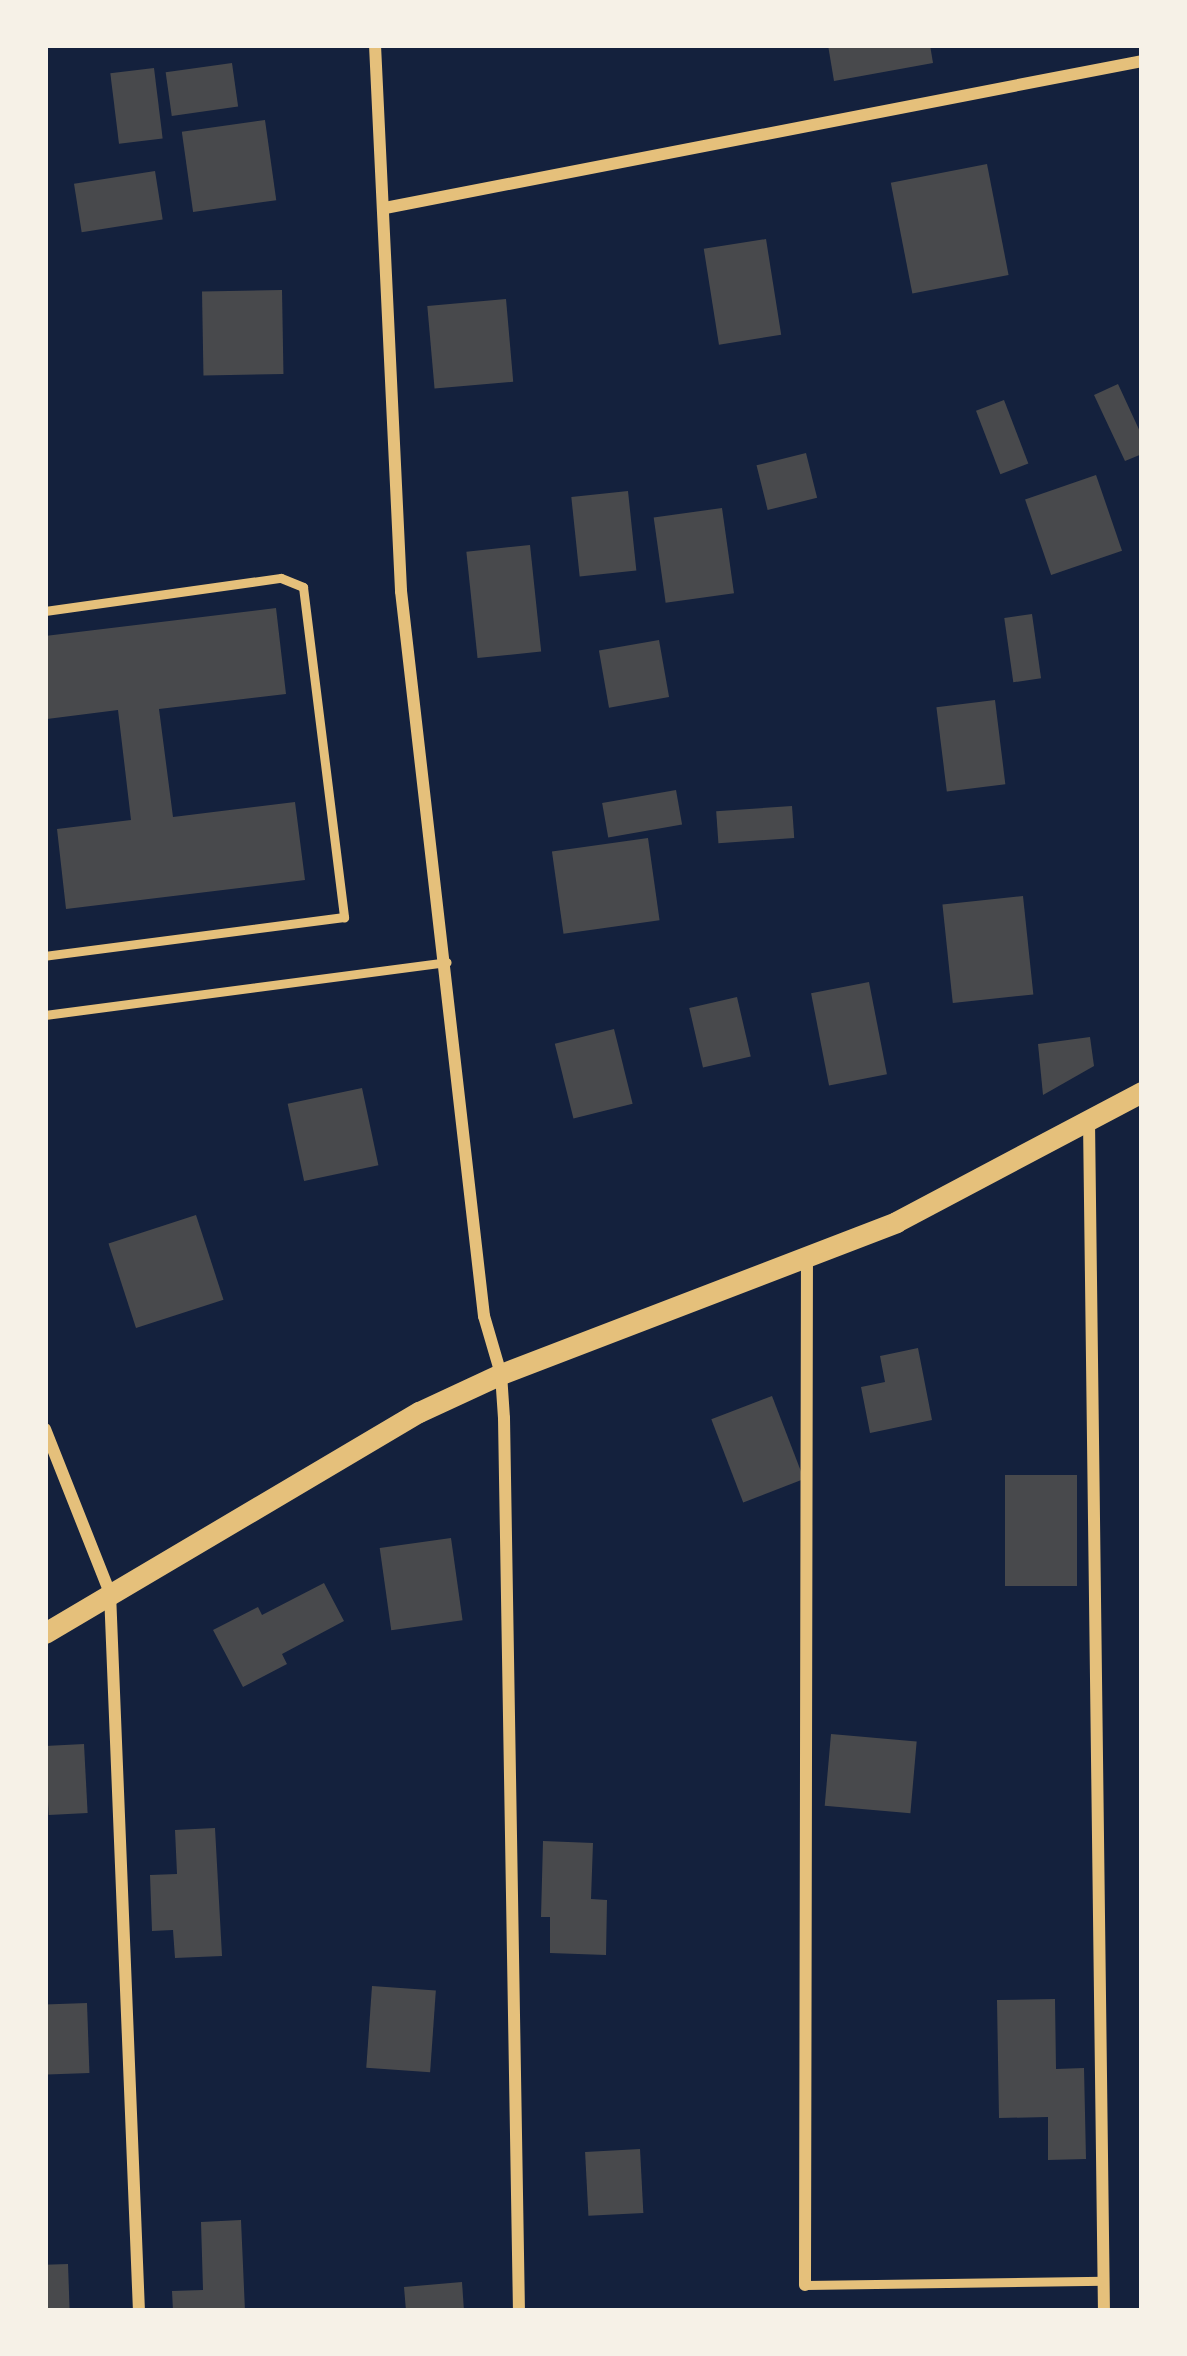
<!DOCTYPE html>
<html>
<head>
<meta charset="utf-8">
<style>
	body { margin:0 }
	#map { position:relative; width:1187px; height:2356px; overflow:hidden; background:#14213d; font-family:"DM Sans",sans-serif }
	div>[style] { position:absolute }
	.building>* { inset:0; background:#48494c; transform-origin:0 0 }
	.service>* { height:9px; margin:-4.5px; padding:0 4.5px; transform-origin:4.5px; border-radius:4.5px; background:#e5c07b }
	.minor>* { height:12px; margin:-6px; padding:0 6px; transform-origin:6px; border-radius:6px; background:#e5c07b }
	.tertiary>* { height:21px; margin:-10.5px; padding:0 10.5px; transform-origin:10.5px; border-radius:10.5px; background:#e5c07b }
	span { translate:-50% -50%; white-space:nowrap; text-align:center; line-height:1.15; -webkit-text-stroke:12px #f6f1e7; paint-order:stroke }
	.frame { position:absolute; inset:0; border:48px solid #f6f1e7; pointer-events:none }
</style>
</head>
<body>
<div id="map">
	<div class="building">
		<i style="clip-path:polygon(828px 45px,930px 45px,933px 63px,834px 81px)"></i>
		<i style="left:232px;top:63px;width:44px;height:67px;rotate:82deg"></i>
		<i style="left:154px;top:68px;width:71px;height:44px;rotate:83deg"></i>
		<i style="left:265px;top:120px;width:81px;height:84px;rotate:82deg"></i>
		<i style="left:987px;top:164px;width:113px;height:98px;rotate:79deg"></i>
		<i style="left:155px;top:171px;width:49px;height:82px;rotate:81deg"></i>
		<i style="left:766px;top:239px;width:97px;height:63px;rotate:81deg"></i>
		<i style="left:282px;top:290px;width:84px;height:80px;rotate:89deg"></i>
		<i style="left:506px;top:299px;width:83px;height:79px;rotate:85deg"></i>
		<i style="clip-path:polygon(1118px 384px,1142px 436px,1142px 454px,1125px 461px,1094px 395px)"></i>
		<i style="left:1004px;top:400px;width:68px;height:30px;rotate:69deg"></i>
		<i style="left:806px;top:453px;width:46px;height:51px;rotate:76deg"></i>
		<i style="left:1096px;top:475px;width:80px;height:75px;rotate:71deg"></i>
		<i style="left:628px;top:491px;width:80px;height:57px;rotate:84deg"></i>
		<i style="left:722px;top:508px;width:86px;height:69px;rotate:82deg"></i>
		<i style="left:530px;top:545px;width:107px;height:64px;rotate:84deg"></i>
		<i style="clip-path:polygon(276px 608px,286px 694px,159px 709px,173px 817px,295px 802px,305px 880px,66px 909px,57px 829px,131px 820px,118px 710px,47px 719px,45px 636px)"></i>
		<i style="left:1032px;top:614px;width:65px;height:28px;rotate:82deg"></i>
		<i style="left:659px;top:640px;width:58px;height:61px;rotate:80deg"></i>
		<i style="left:995px;top:700px;width:85px;height:59px;rotate:83deg"></i>
		<i style="left:676px;top:790px;width:35px;height:75px;rotate:80deg"></i>
		<i style="left:792px;top:806px;width:32px;height:76px;rotate:86deg"></i>
		<i style="left:648px;top:838px;width:83px;height:97px;rotate:82deg"></i>
		<i style="left:1023px;top:896px;width:99px;height:81px;rotate:84deg"></i>
		<i style="left:869px;top:982px;width:94px;height:59px;rotate:79deg"></i>
		<i style="left:737px;top:997px;width:61px;height:49px;rotate:77deg"></i>
		<i style="left:614px;top:1029px;width:77px;height:61px;rotate:76deg"></i>
		<i style="clip-path:polygon(1090px 1037px,1094px 1066px,1043px 1095px,1038px 1044px)"></i>
		<i style="left:362px;top:1088px;width:79px;height:76px;rotate:78deg"></i>
		<i style="left:196px;top:1215px;width:89px;height:92px;rotate:72deg"></i>
		<i style="clip-path:polygon(918px 1348px,932px 1420px,870px 1433px,861px 1387px,885px 1382px,880px 1356px)"></i>
		<i style="left:772px;top:1396px;width:89px;height:65px;rotate:69deg"></i>
		<i style="left:1005px;top:1475px;width:72px;height:111px"></i>
		<i style="left:451px;top:1538px;width:83px;height:72px;rotate:82deg"></i>
		<i style="clip-path:polygon(324px 1583px,344px 1621px,282px 1654px,287px 1664px,243px 1687px,213px 1630px,258px 1607px,262px 1615px)"></i>
		<i style="left:831px;top:1734px;width:86px;height:72px;rotate:5deg"></i>
		<i style="left:84px;top:1744px;width:69px;height:39px;rotate:87deg"></i>
		<i style="clip-path:polygon(215px 1828px,222px 1956px,175px 1958px,173px 1930px,152px 1931px,150px 1875px,177px 1874px,175px 1830px)"></i>
		<i style="clip-path:polygon(543px 1841px,593px 1843px,591px 1899px,607px 1900px,606px 1955px,550px 1953px,550px 1917px,541px 1917px)"></i>
		<i style="left:372px;top:1986px;width:64px;height:82px;rotate:4deg"></i>
		<i style="clip-path:polygon(1055px 1999px,1056px 2069px,1084px 2068px,1086px 2159px,1048px 2160px,1048px 2117px,999px 2118px,997px 2000px)"></i>
		<i style="left:87px;top:2003px;width:70px;height:42px;rotate:88deg"></i>
		<i style="left:640px;top:2149px;width:64px;height:55px;rotate:87deg"></i>
		<i style="clip-path:polygon(241px 2220px,245px 2311px,173px 2311px,172px 2291px,203px 2290px,201px 2222px)"></i>
		<i style="left:68px;top:2264px;width:47px;height:23px;rotate:88deg"></i>
		<i style="clip-path:polygon(462px 2282px,464px 2311px,406px 2311px,404px 2287px)"></i>
	</div>
	<div class="service">
		<i style="left:45px;top:611px;width:238px;rotate:-8deg"></i>
		<i style="left:281px;top:578px;width:24px;rotate:22deg"></i>
		<i style="left:303px;top:587px;width:333px;rotate:82.9deg"></i>
		<i style="left:344px;top:917px;width:302px;rotate:172.6deg"></i>
		<i style="left:45px;top:1015px;width:405px;rotate:-7.5deg"></i>
		<i style="left:805px;top:2285px;width:299px;rotate:-0.8deg"></i>
	</div>
	<div class="minor">
		<i style="left:375px;top:45px;width:547px;rotate:87.27deg"></i>
		<i style="left:401px;top:591px;width:730px;rotate:83.47deg"></i>
		<i style="left:484px;top:1316px;width:60px;rotate:73.7deg"></i>
		<i style="left:501px;top:1374px;width:44px;rotate:86.1deg"></i>
		<i style="left:504px;top:1418px;width:893px;rotate:89.04deg"></i>
		<i style="left:385px;top:208px;width:771px;rotate:-10.99deg"></i>
		<i style="left:1089px;top:1121px;width:1190px;rotate:89.28deg"></i>
		<i style="left:45px;top:1429px;width:176px;rotate:68.4deg"></i>
		<i style="left:110px;top:1593px;width:719px;rotate:87.69deg"></i>
		<i style="left:805px;top:2285px;width:1028px;rotate:-89.89deg"></i>
	</div>
	<div class="tertiary">
		<i style="left:45px;top:1633px;width:434px;rotate:-30.6deg"></i>
		<i style="left:419px;top:1412px;width:90px;rotate:-24.9deg"></i>
		<i style="left:501px;top:1374px;width:423px;rotate:-21deg"></i>
		<i style="left:896px;top:1222px;width:278px;rotate:-27.9deg"></i>
	</div>
	<div class="frame"></div>
</div>
</body>
</html>
